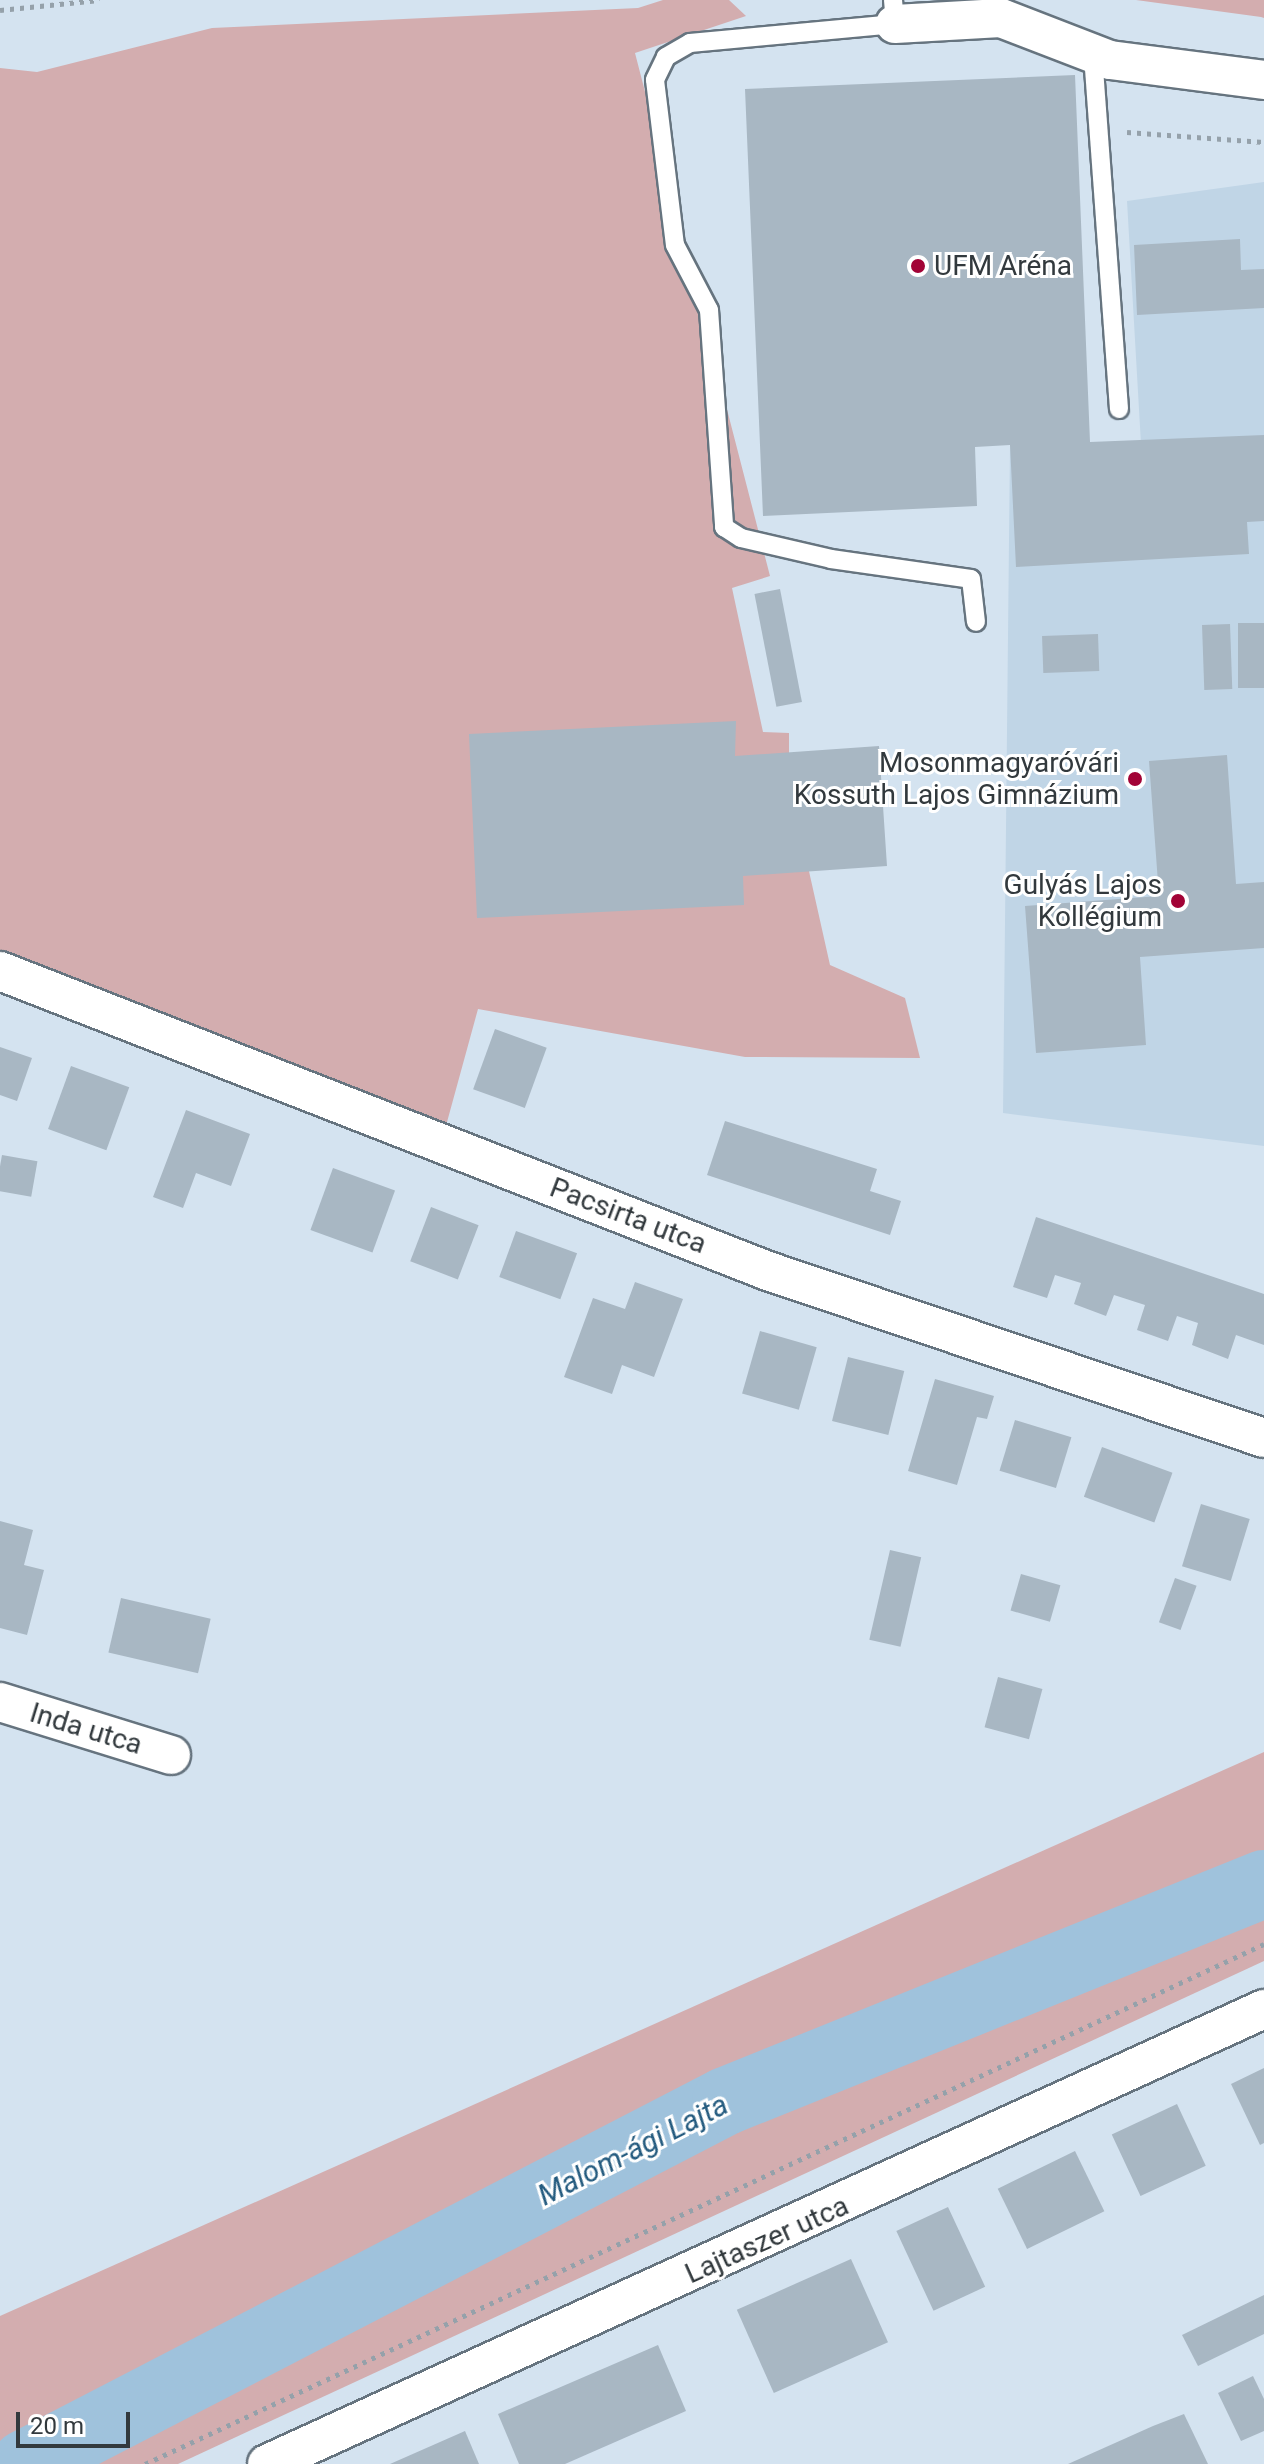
<!DOCTYPE html>
<html>
<head>
<meta charset="utf-8">
<style>
	body { margin:0 }
	#map { position:relative; width:1264px; height:2464px; overflow:hidden; background:#d4e3f0; font-family:Roboto,sans-serif }
	div>[style] { position:absolute }
	.built>* { inset:0; background:#c0d5e6 }
	.green>* { inset:0; background:#d3adaf }
	.river>* { height:68px; margin:-34px; padding:0 34px; transform-origin:34px; border-radius:34px; background:#9fc2dc }
	.building>* { inset:0; background:#a8b7c3; transform-origin:0 0 }
	.path>* { height:5px; margin-top:-2.5px; transform-origin:0; background:repeating-linear-gradient(90deg,#95a1aa 0 4px,transparent 0 10px) }
	.roads { filter:drop-shadow(2px 0 #66747f) drop-shadow(-2px 0 #66747f) drop-shadow(0 2px #66747f) drop-shadow(0 -2px #66747f) }
	.lane>* { height:18px; margin:-9px; padding:0 9px; transform-origin:9px; border-radius:9px; background:#fff }
	.street>* { height:38px; margin:-19px; padding:0 19px; transform-origin:19px; border-radius:19px; background:#fff }
	.dots>* { width:22px; height:22px; translate:-50% -50%; box-sizing:border-box; border:4px solid #fff; border-radius:50% }
	span { translate:-50% -50%; white-space:nowrap; text-align:center; line-height:1.15; -webkit-text-stroke:6px #fff; paint-order:stroke }
	.poi-label { font-size:28px; color:#32393d }
	.left { translate:0 -50%; text-align:left }
	.right { translate:-100% -50%; text-align:right }
	.street-label { font-size:28px; color:#32393d }
	.water-label { font-size:30px; color:#245b7f; font-style:italic }
	.scale { position:absolute; left:16px; top:2412px; width:114px; height:36px; box-sizing:border-box; border:4px solid #32393d; border-top:0; padding-left:10px; font-size:24px; line-height:28px; white-space:nowrap; color:#32393d; -webkit-text-stroke:6px #fff; paint-order:stroke }
</style>
</head>
<body>
<div id="map">
	<div class="built">
		<i style="clip-path:polygon(1264px 182px,1264px 1146px,1003px 1113px,1010px 445px,1141px 444px,1127px 201px)"></i>
	</div>
	<div class="green">
		<i style="clip-path:polygon(663px 0,729px 0,746px 16px,635px 53px,770px 576px,732px 588px,763px 732px,789px 733px,789px 782px,830px 965px,905px 998px,920px 1058px,745px 1057px,478px 1009px,444px 1133px,0 956px,0 68px,37px 72px,212px 28px,638px 8px)"></i>
		<i style="clip-path:polygon(1136px 0,1264px 0,1264px 18px,1261px 17px)"></i>
		<i style="clip-path:polygon(1264px 1752px,1264px 1961px,178px 2464px,0 2464px,0 2316px)"></i>
	</div>
	<div class="river">
		<i style="left:25px;top:2464px;width:789px;rotate:-27.38deg"></i>
		<i style="left:726px;top:2101px;width:580px;rotate:-21.97deg"></i>
	</div>
	<div class="building">
		<i style="clip-path:polygon(1075px 75px,1090px 442px,1264px 435px,1264px 521px,1247px 522px,1249px 554px,1016px 567px,1010px 445px,975px 447px,977px 506px,763px 516px,745px 89px)"></i>
		<i style="clip-path:polygon(1240px 239px,1241px 270px,1264px 269px,1264px 308px,1137px 315px,1134px 245px)"></i>
		<i style="left:780px;top:589px;width:115px;height:26px;rotate:79deg"></i>
		<i style="left:1264px;top:623px;width:65px;height:26px;rotate:90deg"></i>
		<i style="left:1230px;top:624px;width:65px;height:28px;rotate:88deg"></i>
		<i style="left:1098px;top:634px;width:37px;height:56px;rotate:88deg"></i>
		<i style="clip-path:polygon(736px 721px,735px 756px,879px 746px,887px 866px,743px 876px,744px 905px,477px 918px,469px 734px)"></i>
		<i style="clip-path:polygon(1227px 755px,1236px 884px,1264px 882px,1264px 948px,1140px 957px,1146px 1045px,1036px 1053px,1025px 906px,1159px 896px,1149px 761px)"></i>
		<i style="left:495px;top:1029px;width:55px;height:64px;rotate:20deg"></i>
		<i style="clip-path:polygon(0 1047px,32px 1058px,17px 1101px,0 1095px)"></i>
		<i style="left:71px;top:1066px;width:62px;height:67px;rotate:20deg"></i>
		<i style="clip-path:polygon(186px 1110px,250px 1134px,231px 1186px,196px 1173px,183px 1208px,153px 1197px)"></i>
		<i style="clip-path:polygon(725px 1121px,877px 1169px,870px 1191px,901px 1201px,890px 1235px,707px 1175px)"></i>
		<i style="left:2px;top:1155px;width:36px;height:36px;rotate:10deg"></i>
		<i style="left:333px;top:1168px;width:66px;height:66px;rotate:20deg"></i>
		<i style="left:431px;top:1207px;width:51px;height:58px;rotate:21deg"></i>
		<i style="clip-path:polygon(1036px 1217px,1264px 1294px,1264px 1345px,1236px 1335px,1228px 1359px,1192px 1345px,1198px 1323px,1177px 1316px,1168px 1341px,1137px 1330px,1145px 1305px,1114px 1295px,1106px 1316px,1074px 1304px,1081px 1283px,1055px 1275px,1047px 1298px,1013px 1287px)"></i>
		<i style="left:516px;top:1231px;width:65px;height:49px;rotate:20deg"></i>
		<i style="clip-path:polygon(635px 1282px,683px 1299px,654px 1377px,622px 1365px,612px 1394px,564px 1377px,593px 1298px,625px 1309px)"></i>
		<i style="left:760px;top:1331px;width:59px;height:65px;rotate:16deg"></i>
		<i style="left:848px;top:1357px;width:58px;height:66px;rotate:14deg"></i>
		<i style="clip-path:polygon(935px 1379px,994px 1396px,987px 1419px,977px 1417px,957px 1485px,908px 1471px)"></i>
		<i style="left:1015px;top:1420px;width:59px;height:53px;rotate:17deg"></i>
		<i style="left:1102px;top:1447px;width:75px;height:53px;rotate:20deg"></i>
		<i style="left:1201px;top:1504px;width:51px;height:65px;rotate:17deg"></i>
		<i style="clip-path:polygon(0 1521px,33px 1530px,24px 1565px,44px 1570px,27px 1635px,0 1628px)"></i>
		<i style="left:890px;top:1550px;width:32px;height:92px;rotate:13deg"></i>
		<i style="left:1021px;top:1574px;width:41px;height:38px;rotate:16deg"></i>
		<i style="left:1175px;top:1578px;width:23px;height:47px;rotate:20deg"></i>
		<i style="left:121px;top:1598px;width:92px;height:56px;rotate:13deg"></i>
		<i style="left:998px;top:1677px;width:46px;height:52px;rotate:15deg"></i>
		<i style="clip-path:polygon(1264px 2068px,1264px 2143px,1260px 2145px,1231px 2084px)"></i>
		<i style="left:1177px;top:2104px;width:68px;height:72px;rotate:65deg"></i>
		<i style="left:1075px;top:2151px;width:67px;height:86px;rotate:64deg"></i>
		<i style="left:948px;top:2207px;width:88px;height:57px;rotate:65deg"></i>
		<i style="left:851px;top:2259px;width:91px;height:125px;rotate:66deg"></i>
		<i style="clip-path:polygon(1264px 2295px,1264px 2334px,1198px 2366px,1182px 2335px)"></i>
		<i style="clip-path:polygon(658px 2345px,686px 2411px,565px 2464px,519px 2464px,498px 2414px)"></i>
		<i style="clip-path:polygon(1253px 2376px,1264px 2399px,1264px 2431px,1241px 2441px,1218px 2393px)"></i>
		<i style="clip-path:polygon(1184px 2414px,1208px 2464px,1068px 2464px,1153px 2426px)"></i>
		<i style="clip-path:polygon(465px 2431px,479px 2464px,390px 2464px)"></i>
	</div>
	<div class="path">
		<i style="left:0;top:10px;width:100px;rotate:-5.8deg"></i>
		<i style="left:1127px;top:132px;width:137px;rotate:4.2deg"></i>
		<i style="left:145px;top:2464px;width:1234px;rotate:-24.92deg"></i>
	</div>
	<div class="roads">
		<div class="lane">
			<i style="left:893px;top:0;width:24px;rotate:85deg"></i>
			<i style="left:895px;top:24px;width:206px;rotate:174.7deg"></i>
			<i style="left:690px;top:43px;width:28px;rotate:150deg"></i>
			<i style="left:666px;top:57px;width:25px;rotate:116deg"></i>
			<i style="left:655px;top:80px;width:166px;rotate:83.1deg"></i>
			<i style="left:675px;top:245px;width:73px;rotate:62.4deg"></i>
			<i style="left:709px;top:310px;width:218px;rotate:86deg"></i>
			<i style="left:724px;top:527px;width:20px;rotate:33deg"></i>
			<i style="left:741px;top:538px;width:92px;rotate:13.1deg"></i>
			<i style="left:831px;top:559px;width:141px;rotate:8.1deg"></i>
			<i style="left:971px;top:579px;width:43px;rotate:83.4deg"></i>
			<i style="left:1093px;top:55px;width:355px;rotate:85.8deg"></i>
		</div>
		<div class="street">
			<i style="left:895px;top:24px;width:106px;rotate:-3.2deg"></i>
			<i style="left:1001px;top:18px;width:117px;rotate:21.1deg"></i>
			<i style="left:1110px;top:60px;width:155px;rotate:7.4deg"></i>
			<i style="left:0;top:971px;width:825px;rotate:21.34deg"></i>
			<i style="left:768px;top:1271px;width:523px;rotate:18.61deg"></i>
			<i style="left:0;top:1702px;width:179px;rotate:17.2deg"></i>
			<i style="left:267px;top:2464px;width:1096px;rotate:-24.53deg"></i>
		</div>
	</div>
	<div class="dots">
		<i style="left:918px;top:266px;background:#a20336"></i>
		<i style="left:1135px;top:779px;background:#a20336"></i>
		<i style="left:1178px;top:901px;background:#a20336"></i>
	</div>
	<div class="poi-label">
		<span class="left" style="left:934px;top:266px">UFM Aréna</span>
		<span class="right" style="left:1119px;top:779px">Mosonmagyaróvári<br>Kossuth Lajos Gimnázium</span>
		<span class="right" style="left:1162px;top:901px">Gulyás Lajos<br>Kollégium</span>
	</div>
	<div class="street-label">
		<span style="left:628px;top:1216px;rotate:21deg">Pacsirta utca</span>
		<span style="left:86px;top:1729px;rotate:17deg">Inda utca</span>
		<span style="left:767px;top:2240px;rotate:-24deg">Lajtaszer utca</span>
	</div>
	<div class="water-label">
		<span style="left:633px;top:2150px;rotate:-27deg">Malom-ági Lajta</span>
	</div>
	<div class="scale">20 m</div>
</div>
</body>
</html>
